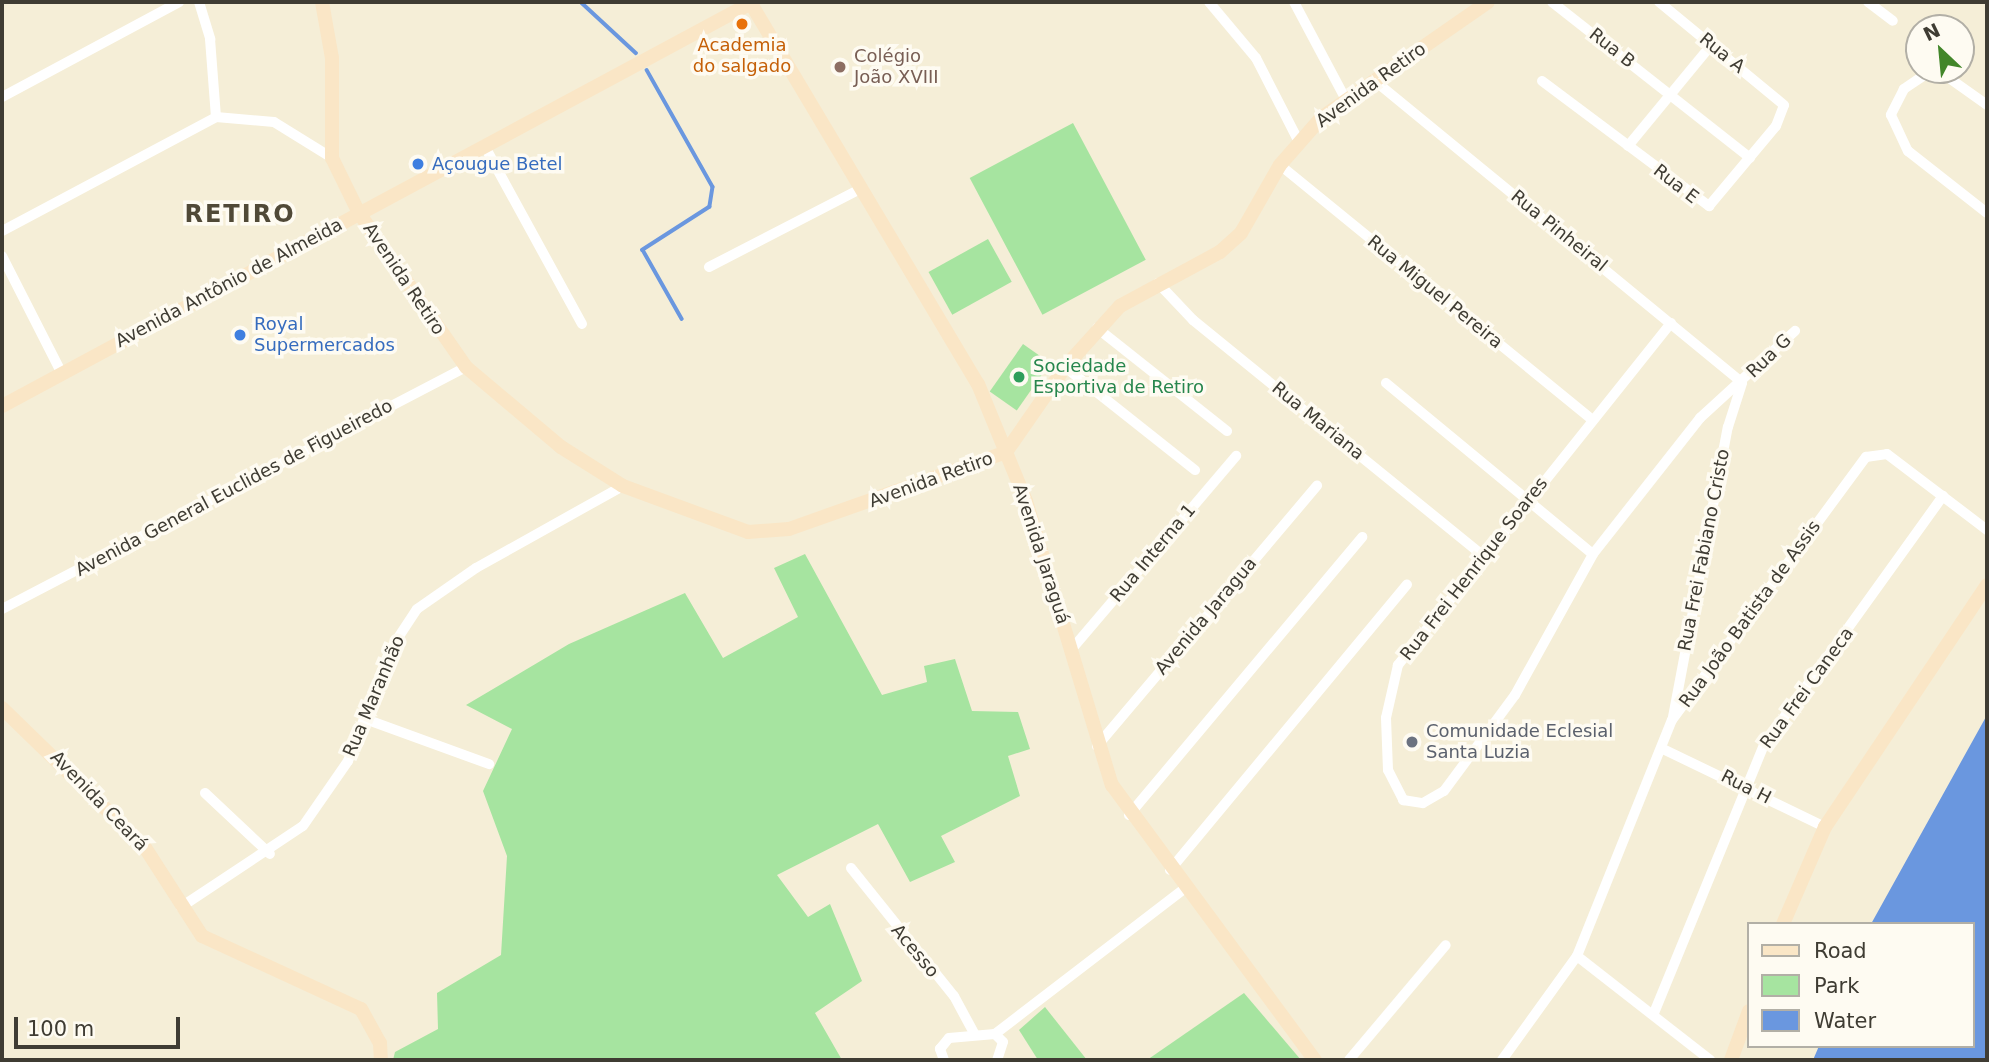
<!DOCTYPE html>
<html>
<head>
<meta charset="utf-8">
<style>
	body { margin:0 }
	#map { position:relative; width:1989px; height:1062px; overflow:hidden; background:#f5eed7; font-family:"DejaVu Sans",sans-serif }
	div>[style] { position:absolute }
	.green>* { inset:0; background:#a6e4a0; transform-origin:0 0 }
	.water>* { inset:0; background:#6a97df }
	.stream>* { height:3.5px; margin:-1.75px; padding:0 1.75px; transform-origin:1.75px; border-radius:1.75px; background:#6a97df }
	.street>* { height:10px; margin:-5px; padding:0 5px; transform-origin:5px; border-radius:5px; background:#fff }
	.secondary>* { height:14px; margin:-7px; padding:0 7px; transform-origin:7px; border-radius:7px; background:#fae6c6 }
	.dots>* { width:19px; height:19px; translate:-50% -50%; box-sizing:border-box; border:4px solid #fefbf2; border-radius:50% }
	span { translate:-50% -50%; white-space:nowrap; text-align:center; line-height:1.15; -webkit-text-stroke:7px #fefbf2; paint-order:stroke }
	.food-label { font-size:18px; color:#c56008 }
	.street-label { font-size:18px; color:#3f3c33 }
	.education-label { font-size:18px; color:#785e54 }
	.left { translate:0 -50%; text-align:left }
	.shop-label { font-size:18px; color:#366cbe }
	.leisure-label { font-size:18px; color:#27864d }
	.worship-label { font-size:18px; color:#5b616d }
	.district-label { font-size:24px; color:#504937; font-weight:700; letter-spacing:2px }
	.frame { position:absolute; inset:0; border:4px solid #3f3c33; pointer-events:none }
	.legend { position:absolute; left:1747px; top:922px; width:228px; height:126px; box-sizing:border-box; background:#fefbf2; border:2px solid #b2afa6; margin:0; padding:9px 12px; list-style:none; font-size:21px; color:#3f3c33 }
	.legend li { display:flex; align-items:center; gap:14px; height:35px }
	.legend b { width:35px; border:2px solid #b2afa6 }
	.north { position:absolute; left:1905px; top:14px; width:70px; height:70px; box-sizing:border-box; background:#fefbf2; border:2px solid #b2afa6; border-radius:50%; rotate:334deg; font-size:19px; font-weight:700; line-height:28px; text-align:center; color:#3f3c33 }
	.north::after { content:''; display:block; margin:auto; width:24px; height:32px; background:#428629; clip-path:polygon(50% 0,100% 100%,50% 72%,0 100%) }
	.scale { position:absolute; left:14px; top:1017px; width:166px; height:32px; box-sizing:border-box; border:4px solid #3f3c33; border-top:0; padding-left:9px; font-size:21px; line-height:24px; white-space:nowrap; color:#3f3c33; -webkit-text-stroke:5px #fefbf2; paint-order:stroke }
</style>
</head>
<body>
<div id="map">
	<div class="green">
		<i style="left:1073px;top:123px;width:155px;height:117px;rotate:62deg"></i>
		<i style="left:988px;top:239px;width:49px;height:68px;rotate:61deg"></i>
		<i style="left:1023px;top:344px;width:33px;height:58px;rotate:35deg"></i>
		<i style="clip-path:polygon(805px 554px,882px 695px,927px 682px,924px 666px,955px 659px,972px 711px,1018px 712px,1030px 749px,1008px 756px,1020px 796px,941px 836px,955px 862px,910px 882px,878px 824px,777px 875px,808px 917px,830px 904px,862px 981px,815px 1013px,842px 1060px,393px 1060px,395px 1052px,438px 1029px,437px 993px,501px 955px,507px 856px,483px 791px,512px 729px,466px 705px,569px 644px,685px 593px,723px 658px,798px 617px,774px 568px)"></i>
		<i style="clip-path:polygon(1244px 993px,1301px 1060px,1147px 1060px)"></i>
		<i style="clip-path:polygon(1045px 1007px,1087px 1060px,1038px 1060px,1019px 1030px)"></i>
	</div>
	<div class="water">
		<i style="clip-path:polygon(1987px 715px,1987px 1060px,1813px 1060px,1819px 1046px,1973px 1046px,1973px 924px,1871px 924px)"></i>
	</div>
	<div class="stream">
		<i style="left:581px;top:2px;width:75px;rotate:42.8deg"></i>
		<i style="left:647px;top:70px;width:134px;rotate:60.6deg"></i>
		<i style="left:713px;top:187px;width:20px;rotate:99deg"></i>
		<i style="left:710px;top:207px;width:80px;rotate:147.3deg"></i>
		<i style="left:643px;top:250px;width:79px;rotate:60.5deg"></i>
	</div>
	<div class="street">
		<i style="left:199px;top:2px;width:39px;rotate:73deg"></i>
		<i style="left:210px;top:39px;width:78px;rotate:85.6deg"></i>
		<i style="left:1209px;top:2px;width:73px;rotate:50deg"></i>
		<i style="left:1256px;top:58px;width:92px;rotate:62.9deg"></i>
		<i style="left:1294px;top:2px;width:111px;rotate:62deg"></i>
		<i style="left:1552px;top:2px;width:252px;rotate:38.2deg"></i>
		<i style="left:1868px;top:2px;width:31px;rotate:37deg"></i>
		<i style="left:1375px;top:81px;width:475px;rotate:39.4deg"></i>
		<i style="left:1542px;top:81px;width:209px;rotate:36.8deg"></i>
		<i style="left:1709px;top:206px;width:104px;rotate:-50.1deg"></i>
		<i style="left:1776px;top:126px;width:22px;rotate:-69deg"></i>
		<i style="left:1784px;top:105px;width:162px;rotate:-140.5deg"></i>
		<i style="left:2px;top:97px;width:201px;rotate:-28.2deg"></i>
		<i style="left:1987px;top:105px;width:47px;rotate:-144.6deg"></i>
		<i style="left:1949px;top:78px;width:23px;rotate:-170deg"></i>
		<i style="left:1926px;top:74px;width:27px;rotate:146deg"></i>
		<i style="left:1904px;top:89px;width:29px;rotate:117deg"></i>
		<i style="left:1891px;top:115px;width:40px;rotate:65deg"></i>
		<i style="left:1908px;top:151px;width:100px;rotate:38.1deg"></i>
		<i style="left:484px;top:145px;width:204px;rotate:61.3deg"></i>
		<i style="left:1628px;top:146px;width:132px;rotate:-50.5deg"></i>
		<i style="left:1280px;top:165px;width:402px;rotate:39.2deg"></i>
		<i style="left:2px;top:231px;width:242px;rotate:-28deg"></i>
		<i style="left:216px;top:117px;width:58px;rotate:4.9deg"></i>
		<i style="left:274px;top:122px;width:68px;rotate:31.8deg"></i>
		<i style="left:2px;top:256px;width:132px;rotate:63deg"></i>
		<i style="left:709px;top:267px;width:172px;rotate:-27.3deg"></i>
		<i style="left:1158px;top:283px;width:51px;rotate:46.6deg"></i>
		<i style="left:1193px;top:320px;width:372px;rotate:39.1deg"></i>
		<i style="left:1671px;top:323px;width:438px;rotate:128.6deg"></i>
		<i style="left:1398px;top:665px;width:54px;rotate:102.8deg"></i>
		<i style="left:1386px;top:718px;width:52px;rotate:87.8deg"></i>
		<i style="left:1388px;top:770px;width:34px;rotate:63deg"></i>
		<i style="left:1403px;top:800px;width:20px;rotate:9deg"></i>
		<i style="left:1423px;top:803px;width:24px;rotate:-30deg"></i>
		<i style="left:1444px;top:791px;width:119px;rotate:-53.5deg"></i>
		<i style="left:1515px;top:695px;width:161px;rotate:-61deg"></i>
		<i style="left:1593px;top:554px;width:173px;rotate:-51.8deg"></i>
		<i style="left:1700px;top:418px;width:129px;rotate:-42.5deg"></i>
		<i style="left:1097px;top:328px;width:166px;rotate:38.4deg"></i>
		<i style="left:1065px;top:367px;width:166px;rotate:38.4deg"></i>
		<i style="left:1386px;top:383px;width:268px;rotate:39.6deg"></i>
		<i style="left:2px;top:609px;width:523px;rotate:-27.54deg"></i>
		<i style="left:1071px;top:650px;width:255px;rotate:-49.6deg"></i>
		<i style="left:1673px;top:717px;width:295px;rotate:-79.3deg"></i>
		<i style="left:1728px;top:427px;width:46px;rotate:-72.3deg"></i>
		<i style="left:368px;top:720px;width:129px;rotate:20deg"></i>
		<i style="left:1097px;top:746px;width:341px;rotate:-49.8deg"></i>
		<i style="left:1665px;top:750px;width:178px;rotate:25.7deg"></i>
		<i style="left:205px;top:793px;width:89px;rotate:43.2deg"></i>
		<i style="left:1129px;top:815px;width:363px;rotate:-50deg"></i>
		<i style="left:851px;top:868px;width:164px;rotate:51.2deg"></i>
		<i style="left:954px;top:996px;width:44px;rotate:61.7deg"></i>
		<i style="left:1170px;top:870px;width:371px;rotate:-50.3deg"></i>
		<i style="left:181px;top:907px;width:146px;rotate:-33.6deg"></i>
		<i style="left:303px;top:826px;width:79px;rotate:-55.3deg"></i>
		<i style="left:348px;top:761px;width:119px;rotate:-69.3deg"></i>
		<i style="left:390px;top:650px;width:49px;rotate:-56.6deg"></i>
		<i style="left:417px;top:609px;width:72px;rotate:-34.8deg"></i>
		<i style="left:476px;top:568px;width:168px;rotate:-29.2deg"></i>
		<i style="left:1577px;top:956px;width:169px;rotate:38deg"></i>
		<i style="left:1654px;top:1013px;width:290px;rotate:-67.7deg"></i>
		<i style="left:1764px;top:745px;width:307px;rotate:-54.3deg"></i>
		<i style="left:995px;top:1034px;width:237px;rotate:-37.5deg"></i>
		<i style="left:944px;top:1060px;width:12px;rotate:-110deg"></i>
		<i style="left:940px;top:1049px;width:14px;rotate:-51deg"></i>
		<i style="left:949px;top:1038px;width:46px;rotate:-5deg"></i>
		<i style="left:995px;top:1034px;width:11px;rotate:45deg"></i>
		<i style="left:1003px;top:1042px;width:19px;rotate:108deg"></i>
		<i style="left:1349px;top:1060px;width:150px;rotate:-49.9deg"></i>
		<i style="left:1502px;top:1060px;width:128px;rotate:-54.2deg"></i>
		<i style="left:1577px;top:956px;width:254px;rotate:-68.1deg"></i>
		<i style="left:1672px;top:720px;width:327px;rotate:-53.6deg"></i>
		<i style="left:1866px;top:457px;width:21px;rotate:-8deg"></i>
		<i style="left:1887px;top:454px;width:126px;rotate:37.2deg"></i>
	</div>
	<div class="secondary">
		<i style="left:322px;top:2px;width:57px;rotate:79.9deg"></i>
		<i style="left:332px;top:58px;width:100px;rotate:90deg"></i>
		<i style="left:332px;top:158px;width:61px;rotate:63.9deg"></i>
		<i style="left:359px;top:213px;width:188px;rotate:55.2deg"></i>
		<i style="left:466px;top:367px;width:124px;rotate:40.1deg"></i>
		<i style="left:561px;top:447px;width:73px;rotate:32.2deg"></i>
		<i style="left:623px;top:486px;width:133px;rotate:20.2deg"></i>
		<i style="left:748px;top:532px;width:41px;rotate:-4.2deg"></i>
		<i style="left:789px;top:529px;width:230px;rotate:-19.5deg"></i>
		<i style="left:1006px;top:452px;width:103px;rotate:-55.2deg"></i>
		<i style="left:1065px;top:367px;width:82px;rotate:-48deg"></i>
		<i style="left:1120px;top:306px;width:114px;rotate:-28.4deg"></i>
		<i style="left:1220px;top:252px;width:28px;rotate:-42deg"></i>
		<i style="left:1241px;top:233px;width:78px;rotate:-60.2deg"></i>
		<i style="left:1280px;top:165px;width:62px;rotate:-48.9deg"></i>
		<i style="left:1321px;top:118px;width:203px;rotate:-34.8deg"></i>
		<i style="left:750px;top:2px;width:445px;rotate:59.2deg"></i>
		<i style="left:978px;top:384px;width:126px;rotate:67.7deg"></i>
		<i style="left:1026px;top:501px;width:297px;rotate:73.2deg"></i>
		<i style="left:1112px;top:785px;width:342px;rotate:53.6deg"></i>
		<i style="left:2px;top:406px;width:853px;rotate:-28.28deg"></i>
		<i style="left:2px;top:708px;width:198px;rotate:44.2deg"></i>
		<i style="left:144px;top:846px;width:107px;rotate:57.2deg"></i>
		<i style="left:202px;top:936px;width:175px;rotate:24.7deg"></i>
		<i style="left:361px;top:1009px;width:39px;rotate:61deg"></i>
		<i style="left:380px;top:1043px;width:17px;rotate:87deg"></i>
		<i style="left:1783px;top:924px;width:106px;rotate:-66.6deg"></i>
		<i style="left:1825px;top:827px;width:291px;rotate:-56.2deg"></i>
		<i style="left:1731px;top:1060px;width:52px;rotate:-69.8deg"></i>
	</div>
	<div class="dots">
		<i style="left:742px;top:24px;background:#e8710a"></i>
		<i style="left:840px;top:67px;background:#8d6e63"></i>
		<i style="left:418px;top:164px;background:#3f7fe0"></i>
		<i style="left:240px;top:335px;background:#3f7fe0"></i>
		<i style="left:1019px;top:377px;background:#2e9e5b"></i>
		<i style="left:1412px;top:742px;background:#6b7280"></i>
	</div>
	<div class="food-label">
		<span style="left:742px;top:56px">Academia<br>do salgado</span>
	</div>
	<div class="street-label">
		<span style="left:1612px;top:48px;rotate:38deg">Rua B</span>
		<span style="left:1722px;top:53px;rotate:39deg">Rua A</span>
		<span style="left:1371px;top:85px;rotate:-36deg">Avenida Retiro</span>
		<span style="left:1676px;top:184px;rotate:38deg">Rua E</span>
		<span style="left:1559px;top:231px;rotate:39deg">Rua Pinheiral</span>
		<span style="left:404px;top:279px;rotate:56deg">Avenida Retiro</span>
		<span style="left:229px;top:283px;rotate:-28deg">Avenida Antônio de Almeida</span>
		<span style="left:1435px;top:292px;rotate:39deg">Rua Miguel Pereira</span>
		<span style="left:1769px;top:356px;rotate:-44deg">Rua G</span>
		<span style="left:1318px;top:421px;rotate:39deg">Rua Mariana</span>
		<span style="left:931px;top:480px;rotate:-20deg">Avenida Retiro</span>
		<span style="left:234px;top:488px;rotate:-28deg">Avenida General Euclides de Figueiredo</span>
		<span style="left:1704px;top:550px;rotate:-79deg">Rua Frei Fabiano Cristo</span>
		<span style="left:1153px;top:553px;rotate:-50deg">Rua Interna 1</span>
		<span style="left:1041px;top:554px;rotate:72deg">Avenida Jaraguá</span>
		<span style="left:1474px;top:569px;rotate:-52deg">Rua Frei Henrique Soares</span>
		<span style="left:1750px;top:614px;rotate:-54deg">Rua João Batista de Assis</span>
		<span style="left:1206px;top:616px;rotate:-50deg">Avenida Jaragua</span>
		<span style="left:1807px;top:688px;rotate:-54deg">Rua Frei Caneca</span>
		<span style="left:374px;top:696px;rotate:-67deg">Rua Maranhão</span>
		<span style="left:1746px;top:787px;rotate:27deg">Rua H</span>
		<span style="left:99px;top:801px;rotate:46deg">Avenida Ceará</span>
		<span style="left:915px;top:951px;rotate:50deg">Acesso</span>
	</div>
	<div class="education-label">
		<span class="left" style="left:854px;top:67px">Colégio<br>João XVIII</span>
	</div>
	<div class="shop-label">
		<span class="left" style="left:432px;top:164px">Açougue Betel</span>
		<span class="left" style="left:254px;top:335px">Royal<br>Supermercados</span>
	</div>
	<div class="leisure-label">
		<span class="left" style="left:1033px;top:377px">Sociedade<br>Esportiva de Retiro</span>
	</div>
	<div class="worship-label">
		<span class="left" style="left:1426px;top:742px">Comunidade Eclesial<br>Santa Luzia</span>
	</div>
	<div class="district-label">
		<span style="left:240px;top:215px">RETIRO</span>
	</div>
	<div class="frame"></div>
	<ul class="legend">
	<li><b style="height:9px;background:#fae6c6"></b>Road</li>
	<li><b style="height:19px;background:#a6e4a0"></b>Park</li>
	<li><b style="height:19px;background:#6a97df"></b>Water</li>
	</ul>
	<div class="north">N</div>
	<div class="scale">100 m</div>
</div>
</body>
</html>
